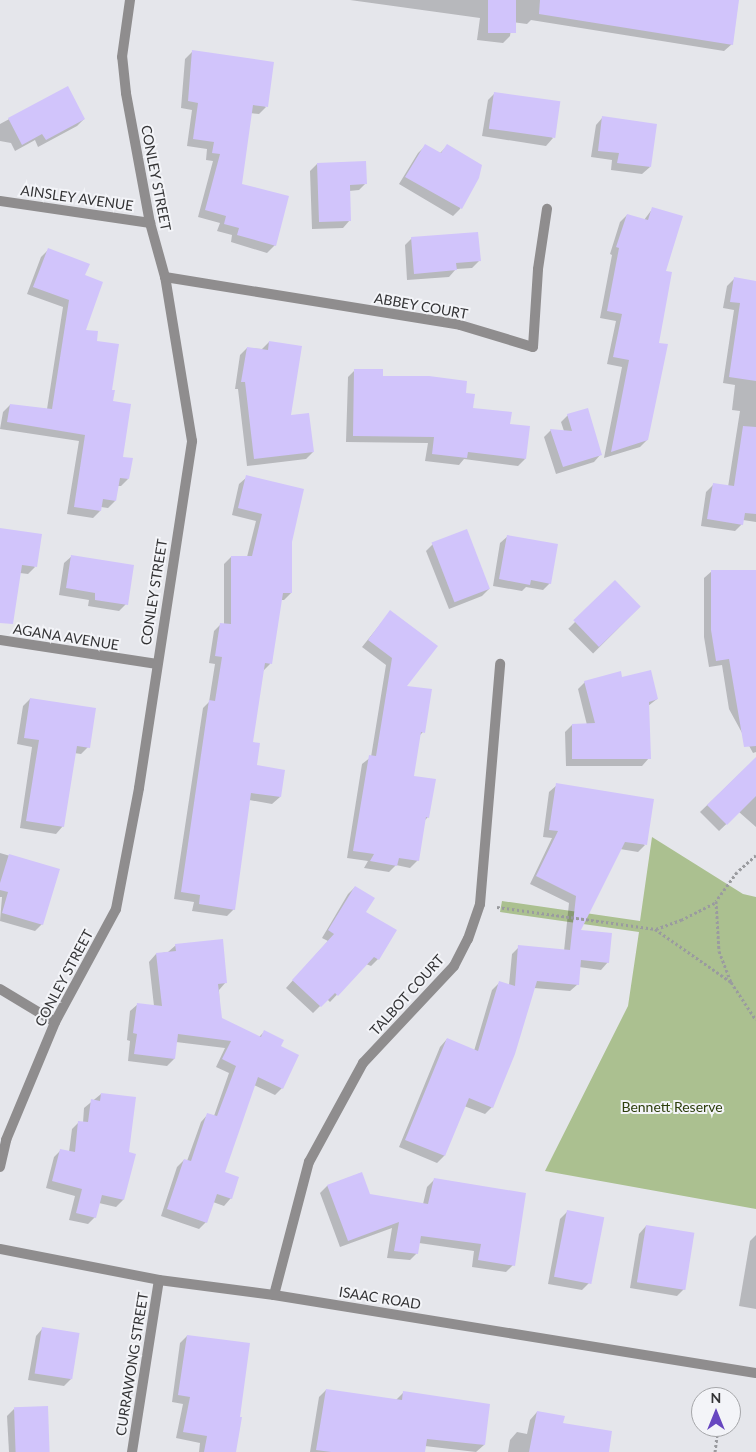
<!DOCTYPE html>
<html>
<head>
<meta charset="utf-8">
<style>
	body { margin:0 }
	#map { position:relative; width:756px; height:1452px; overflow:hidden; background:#e5e6eb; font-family:Lato,sans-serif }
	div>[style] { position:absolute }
	.green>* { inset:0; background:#abc090 }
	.shadow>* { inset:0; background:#0003; transform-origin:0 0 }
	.building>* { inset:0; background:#d1c4fb; transform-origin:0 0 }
	.path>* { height:3px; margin-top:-1.5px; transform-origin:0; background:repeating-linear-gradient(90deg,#9a9b9f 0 2.5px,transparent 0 5px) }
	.minor>* { height:10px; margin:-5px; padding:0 5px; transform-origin:5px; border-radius:5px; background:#8f8d8e }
	.tertiary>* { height:10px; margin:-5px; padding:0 5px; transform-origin:5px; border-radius:5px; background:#8f8d8e }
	span { translate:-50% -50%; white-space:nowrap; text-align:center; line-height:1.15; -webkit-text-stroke:4px #f3f4f8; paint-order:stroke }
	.street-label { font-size:14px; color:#333335 }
	.park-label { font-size:14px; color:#2c3e0c }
	.north { position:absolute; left:691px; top:1387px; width:50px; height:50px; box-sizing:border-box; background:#f3f4f8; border:1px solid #a6a7aa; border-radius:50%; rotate:0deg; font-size:14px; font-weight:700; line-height:20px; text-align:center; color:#333335 }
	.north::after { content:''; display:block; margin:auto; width:18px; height:22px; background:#6747c0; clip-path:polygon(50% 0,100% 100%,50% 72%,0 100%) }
</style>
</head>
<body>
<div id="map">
	<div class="green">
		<i style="clip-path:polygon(652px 837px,743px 894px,756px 897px,756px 1209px,545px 1171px,628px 1006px,639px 932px,500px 912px,502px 901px,640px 921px)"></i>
	</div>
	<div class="shadow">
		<i style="clip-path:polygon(350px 0,738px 0,732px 44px,724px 51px,531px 20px,527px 24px,512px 22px,510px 36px,503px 43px,477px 40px,480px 18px)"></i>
		<i style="clip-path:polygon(192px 52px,266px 107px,259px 114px,250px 113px,240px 185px,275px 245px,267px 253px,231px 242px,232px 235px,217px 231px,220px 223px,198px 217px,213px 161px,206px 160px,207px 149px,187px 146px,192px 110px,181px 108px,185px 59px)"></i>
		<i style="clip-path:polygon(67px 88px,84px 119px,77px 126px,38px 147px,35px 140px,15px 151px,11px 143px,0 141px,0 124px)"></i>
		<i style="clip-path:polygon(495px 93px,553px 138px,546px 146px,482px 136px,488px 100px)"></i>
		<i style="clip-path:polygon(603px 117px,650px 167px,642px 174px,611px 170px,612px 160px,591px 157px,596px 125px)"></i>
		<i style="clip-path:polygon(425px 146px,440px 153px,447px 146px,478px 178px,460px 209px,453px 216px,399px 184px,418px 153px)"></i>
		<i style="clip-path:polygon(317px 164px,366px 183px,359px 190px,349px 191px,350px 220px,343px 228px,312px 229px,310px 171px)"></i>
		<i style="clip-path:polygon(653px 208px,665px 272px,647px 440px,640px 447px,604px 458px,622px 367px,607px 364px,616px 321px,600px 318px,612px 255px,610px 254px,620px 222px,627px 215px,644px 220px)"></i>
		<i style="clip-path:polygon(412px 238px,479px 261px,472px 268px,456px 269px,449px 277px,407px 280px,405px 245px)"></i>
		<i style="clip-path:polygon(48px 250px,83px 276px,84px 331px,95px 342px,110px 391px,121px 458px,128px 479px,121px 486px,118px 486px,115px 501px,108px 508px,101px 507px,100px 511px,93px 518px,67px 514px,79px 441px,0 429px,3px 412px,10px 405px,47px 409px,63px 307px,27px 294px,41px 257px)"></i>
		<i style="clip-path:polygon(734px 279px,756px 282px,756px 522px,743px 520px,742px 524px,735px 531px,701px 526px,706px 492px,713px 485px,728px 487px,740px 411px,732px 410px,735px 385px,723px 383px,734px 310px,723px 308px,727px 286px)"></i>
		<i style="clip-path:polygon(269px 342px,290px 416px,313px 452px,306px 459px,247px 466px,238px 389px,235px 389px,240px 355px,247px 348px,262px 349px)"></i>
		<i style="clip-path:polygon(355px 370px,465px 394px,472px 409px,509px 425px,525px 459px,518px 466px,464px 459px,459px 465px,425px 461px,428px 443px,346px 442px,348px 377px)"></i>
		<i style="clip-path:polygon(568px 415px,601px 454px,594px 462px,556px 474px,544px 437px,551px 430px,564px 431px,561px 422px)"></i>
		<i style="clip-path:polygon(247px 477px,291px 542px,291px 593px,284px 600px,280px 600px,270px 664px,263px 671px,251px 743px,255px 766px,280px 797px,272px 804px,249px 800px,234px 909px,227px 916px,192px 911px,194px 902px,174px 899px,203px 708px,209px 702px,215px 664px,209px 663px,214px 631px,221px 624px,224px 625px,224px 564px,231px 557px,247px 557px,256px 521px,232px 515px,239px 484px)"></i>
		<i style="clip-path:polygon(0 529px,35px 567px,28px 574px,20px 573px,0 592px)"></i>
		<i style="clip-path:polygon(508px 536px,550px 583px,543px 590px,526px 587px,522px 591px,493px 586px,500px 543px)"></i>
		<i style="clip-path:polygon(433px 544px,489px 589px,482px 596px,449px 609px,426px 551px)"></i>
		<i style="clip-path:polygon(72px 556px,126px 604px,119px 611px,88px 606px,89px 600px,59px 595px,64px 563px)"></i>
		<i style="clip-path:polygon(712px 571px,756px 571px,756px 752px,753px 753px,729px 709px,722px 665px,709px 667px,704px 637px,704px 578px)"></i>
		<i style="left:615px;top:582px;width:35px;height:66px;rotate:45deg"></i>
		<i style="clip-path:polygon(390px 612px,405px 687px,423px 732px,419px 736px,412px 777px,428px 817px,424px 821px,418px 860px,410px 868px,396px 865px,389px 872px,364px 868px,368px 861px,347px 858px,362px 764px,371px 757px,386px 665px,362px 647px)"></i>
		<i style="clip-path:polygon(621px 678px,657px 699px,648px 706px,649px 758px,642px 766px,566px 766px,565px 732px,572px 725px,587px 725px,578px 689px,585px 682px)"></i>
		<i style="clip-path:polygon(30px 699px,88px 747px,81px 754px,74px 753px,63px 826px,56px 834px,20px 828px,32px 747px,17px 744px,23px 706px)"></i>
		<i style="clip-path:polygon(756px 758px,756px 827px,739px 812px,719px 831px,700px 812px)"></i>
		<i style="clip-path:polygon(557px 785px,645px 845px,638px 852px,620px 849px,579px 931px,608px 962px,601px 970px,579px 967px,578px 984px,570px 991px,534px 988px,492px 1107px,485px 1114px,464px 1106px,444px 1156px,437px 1163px,399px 1147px,440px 1047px,447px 1039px,474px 1051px,492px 990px,499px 983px,509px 985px,512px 954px,519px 947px,564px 951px,569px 903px,530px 884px,552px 838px,543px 837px,549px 792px)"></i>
		<i style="clip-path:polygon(0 853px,58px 870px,42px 924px,35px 931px,0 921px,2px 897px,0 897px)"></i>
		<i style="clip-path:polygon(355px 887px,365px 913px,395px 931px,378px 959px,371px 966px,366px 964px,330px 1002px,327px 999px,313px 1013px,286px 988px,328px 941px,322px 938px,348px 894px)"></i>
		<i style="clip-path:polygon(176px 945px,226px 982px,219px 990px,220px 1019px,259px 1037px,264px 1032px,279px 1047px,282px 1088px,275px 1095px,254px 1085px,223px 1173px,231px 1198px,224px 1206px,213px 1202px,206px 1222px,199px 1229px,161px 1216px,177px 1167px,184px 1160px,187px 1161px,201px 1122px,208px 1114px,214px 1116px,229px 1073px,216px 1067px,225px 1048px,176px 1042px,174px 1059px,167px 1066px,128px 1061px,130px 1041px,127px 1040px,130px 1011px,138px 1004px,154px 1006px,149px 962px,156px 954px,168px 952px)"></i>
		<i style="clip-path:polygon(101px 1094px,128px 1153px,134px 1155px,123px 1200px,116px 1207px,99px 1203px,95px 1217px,88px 1224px,69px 1220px,75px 1196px,46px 1188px,54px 1157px,61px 1150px,69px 1152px,72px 1129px,79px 1122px,83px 1123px,84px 1108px)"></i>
		<i style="clip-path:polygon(361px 1173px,369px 1195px,423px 1204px,427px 1187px,435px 1179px,513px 1265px,506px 1272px,472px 1267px,474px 1251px,419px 1243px,417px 1253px,410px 1260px,387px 1258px,392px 1228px,340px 1247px,320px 1193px,327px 1186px)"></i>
		<i style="clip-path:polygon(567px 1212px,589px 1283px,582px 1290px,548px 1284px,560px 1219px)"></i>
		<i style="clip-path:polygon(646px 1226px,684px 1289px,677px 1296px,630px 1288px,639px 1234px)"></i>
		<i style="clip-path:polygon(756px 1235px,756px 1309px,739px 1306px,750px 1241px)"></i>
		<i style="clip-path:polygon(43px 1328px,78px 1334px,71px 1379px,64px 1386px,28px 1380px,36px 1336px)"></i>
		<i style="clip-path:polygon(187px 1336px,235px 1452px,199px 1452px,200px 1443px,176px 1438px,183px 1404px,172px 1402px,180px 1343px)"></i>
		<i style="clip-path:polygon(326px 1390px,396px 1400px,404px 1392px,488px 1405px,484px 1445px,476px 1452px,425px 1446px,424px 1452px,310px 1452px,319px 1397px)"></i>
		<i style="clip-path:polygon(14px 1409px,49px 1452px,9px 1452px,7px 1416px)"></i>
		<i style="clip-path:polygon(537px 1412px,562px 1424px,607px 1452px,508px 1452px,510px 1440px,517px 1432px,527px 1434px,530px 1420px)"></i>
	</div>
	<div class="building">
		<i style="left:488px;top:0;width:28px;height:33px"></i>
		<i style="clip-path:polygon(540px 0,739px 0,733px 45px,539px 14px)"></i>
		<i style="clip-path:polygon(192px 50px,274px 62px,268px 107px,253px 105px,242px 184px,289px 196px,276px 246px,237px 235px,239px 228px,224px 224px,226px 216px,205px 210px,220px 154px,212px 153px,214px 142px,193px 139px,198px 103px,188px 101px)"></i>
		<i style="clip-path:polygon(68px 86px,85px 119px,46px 140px,42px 134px,22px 145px,8px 118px)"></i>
		<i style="left:494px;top:92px;width:67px;height:37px;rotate:8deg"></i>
		<i style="clip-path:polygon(602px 116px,657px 124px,651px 167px,617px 163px,619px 153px,598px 151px)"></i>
		<i style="clip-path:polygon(425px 144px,441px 153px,447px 144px,482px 165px,479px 178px,462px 209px,405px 177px)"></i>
		<i style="clip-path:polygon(366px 161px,367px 184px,350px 185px,351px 221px,319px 222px,317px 163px)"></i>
		<i style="clip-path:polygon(652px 207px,683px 216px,666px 271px,672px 272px,659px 343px,668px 344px,648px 440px,611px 452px,629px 360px,613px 357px,622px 314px,607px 311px,619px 248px,616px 247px,627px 214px,648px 220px)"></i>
		<i style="clip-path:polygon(478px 232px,481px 261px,456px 263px,457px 270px,414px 274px,411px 237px)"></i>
		<i style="clip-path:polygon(48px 248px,90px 264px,85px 275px,103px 282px,86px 330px,98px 331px,97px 341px,119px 344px,112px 390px,115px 390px,113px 401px,131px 404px,123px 457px,133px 458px,129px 479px,120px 478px,116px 501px,103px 499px,101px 511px,74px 507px,85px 435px,7px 422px,10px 404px,52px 409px,69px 300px,33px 287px)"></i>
		<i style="clip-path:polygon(734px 277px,756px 281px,756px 381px,729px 377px,740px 303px,730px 302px)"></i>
		<i style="clip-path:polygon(269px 341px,302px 346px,291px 415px,309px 413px,314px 452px,254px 459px,245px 382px,241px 382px,247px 347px,268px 350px)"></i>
		<i style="clip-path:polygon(354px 369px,383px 369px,383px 376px,429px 376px,467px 381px,466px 393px,475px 394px,473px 408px,512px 412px,510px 424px,530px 426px,526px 459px,468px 452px,467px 458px,432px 454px,434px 437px,353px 436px)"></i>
		<i style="clip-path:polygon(588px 408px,602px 455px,563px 467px,550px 429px,572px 431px,567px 414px)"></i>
		<i style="clip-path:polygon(743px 426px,756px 427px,756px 514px,745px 513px,743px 525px,707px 519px,713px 483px,734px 486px)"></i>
		<i style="clip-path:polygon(246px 475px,304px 489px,292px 542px,292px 593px,283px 593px,272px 664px,265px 663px,253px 742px,260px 743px,257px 765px,285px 770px,281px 797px,251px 793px,235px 910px,199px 904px,200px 895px,181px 892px,209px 700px,215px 701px,222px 657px,215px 656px,220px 623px,231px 624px,231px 556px,252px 556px,262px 514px,238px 508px)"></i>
		<i style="clip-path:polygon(0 528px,42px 534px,37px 567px,22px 565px,13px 624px,0 623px)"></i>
		<i style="left:467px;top:529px;width:64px;height:38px;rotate:69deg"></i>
		<i style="clip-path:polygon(507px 535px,558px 544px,551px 584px,531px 580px,530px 585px,499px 579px)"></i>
		<i style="clip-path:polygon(71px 555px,134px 565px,128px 605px,95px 600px,95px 593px,66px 588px)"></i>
		<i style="clip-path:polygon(711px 570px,756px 570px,756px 746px,744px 747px,729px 659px,716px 661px,711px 630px)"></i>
		<i style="left:615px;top:580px;width:37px;height:58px;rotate:46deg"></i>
		<i style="clip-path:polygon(390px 610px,438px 646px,407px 686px,432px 689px,425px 733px,421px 732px,414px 776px,436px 779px,429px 818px,426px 817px,419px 861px,399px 858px,397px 866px,370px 861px,374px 854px,353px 851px,369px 755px,376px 756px,392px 658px,368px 640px)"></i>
		<i style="clip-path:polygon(651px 670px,658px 699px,649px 702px,651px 759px,572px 759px,572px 724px,595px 723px,584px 681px,621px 671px,622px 677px)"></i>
		<i style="clip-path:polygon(30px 698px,96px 708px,90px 748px,77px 746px,64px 827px,26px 821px,39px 740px,24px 738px)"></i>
		<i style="clip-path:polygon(756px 757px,756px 796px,727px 825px,707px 805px)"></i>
		<i style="clip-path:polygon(556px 783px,654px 799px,647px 845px,625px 842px,581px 930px,612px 933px,609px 963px,581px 960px,579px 985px,537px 981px,515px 1054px,493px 1108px,469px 1098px,445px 1156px,405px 1140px,447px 1038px,478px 1051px,499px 981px,515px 986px,518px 945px,570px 950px,576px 896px,536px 876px,558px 831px,549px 830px)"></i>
		<i style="clip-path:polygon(9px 854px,60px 869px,43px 925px,2px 913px,8px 892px,0 890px,0 883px)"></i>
		<i style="clip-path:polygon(355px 886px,375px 898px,366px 912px,397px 930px,379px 960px,374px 957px,338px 996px,335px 993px,321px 1007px,292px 980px,334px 934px,328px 930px)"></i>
		<i style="clip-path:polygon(223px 939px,227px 983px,218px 984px,222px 1018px,261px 1037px,264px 1030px,284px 1040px,281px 1046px,299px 1055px,283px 1089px,258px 1077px,225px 1172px,239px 1177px,232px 1199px,217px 1194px,207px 1223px,167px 1209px,184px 1159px,191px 1161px,207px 1113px,217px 1116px,236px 1066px,222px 1059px,231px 1041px,178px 1034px,175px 1059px,134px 1054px,137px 1034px,133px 1033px,137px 1003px,162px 1006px,156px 953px,176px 951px,175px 944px)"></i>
		<i style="clip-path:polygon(101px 1093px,136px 1097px,129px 1152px,136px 1154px,124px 1200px,102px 1195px,96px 1218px,76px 1213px,82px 1189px,52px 1181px,60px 1149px,75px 1152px,78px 1121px,88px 1122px,91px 1099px,100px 1101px)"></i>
		<i style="clip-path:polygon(362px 1172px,370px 1194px,428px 1204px,434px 1178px,526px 1193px,515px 1266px,478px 1260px,481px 1244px,421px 1236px,418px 1254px,394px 1251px,399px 1222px,348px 1241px,327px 1185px)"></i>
		<i style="left:567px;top:1210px;width:38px;height:68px;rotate:11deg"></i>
		<i style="left:646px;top:1225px;width:49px;height:58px;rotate:9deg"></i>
		<i style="left:42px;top:1327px;width:38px;height:47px;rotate:9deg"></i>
		<i style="clip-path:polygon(187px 1335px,250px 1343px,240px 1417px,242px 1417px,236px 1452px,204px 1452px,207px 1436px,183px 1432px,190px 1397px,178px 1395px)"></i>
		<i style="clip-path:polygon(326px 1389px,402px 1400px,403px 1391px,490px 1404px,485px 1445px,427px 1439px,425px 1452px,331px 1452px,316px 1450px)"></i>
		<i style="left:48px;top:1406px;width:46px;height:34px;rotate:88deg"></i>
		<i style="clip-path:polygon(537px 1411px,565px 1416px,563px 1423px,612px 1431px,609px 1452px,529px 1452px)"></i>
	</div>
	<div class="path">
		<i style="left:756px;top:855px;width:25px;rotate:138deg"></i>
		<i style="left:737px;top:872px;width:36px;rotate:126deg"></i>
		<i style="left:716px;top:901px;width:50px;rotate:86.6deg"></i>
		<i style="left:719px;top:951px;width:33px;rotate:69deg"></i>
		<i style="left:731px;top:982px;width:45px;rotate:56.7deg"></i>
		<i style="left:497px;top:907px;width:160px;rotate:7.9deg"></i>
		<i style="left:655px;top:929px;width:93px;rotate:34.9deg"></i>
		<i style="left:656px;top:929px;width:27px;rotate:-20deg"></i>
		<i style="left:681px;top:920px;width:39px;rotate:-27deg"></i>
		<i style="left:723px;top:1397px;width:9px;rotate:-84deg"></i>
		<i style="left:715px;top:1452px;width:25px;rotate:-83deg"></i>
	</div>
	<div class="minor">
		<i style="left:0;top:201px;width:152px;rotate:8.3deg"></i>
		<i style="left:165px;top:277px;width:299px;rotate:9.2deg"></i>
		<i style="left:460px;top:325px;width:76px;rotate:16.8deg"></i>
		<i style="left:533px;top:347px;width:78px;rotate:-86.3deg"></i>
		<i style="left:538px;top:269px;width:61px;rotate:-81.5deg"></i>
		<i style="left:0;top:640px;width:159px;rotate:8.7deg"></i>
		<i style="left:0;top:989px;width:64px;rotate:31deg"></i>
		<i style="left:0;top:1167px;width:28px;rotate:-77deg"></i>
		<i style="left:6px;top:1140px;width:128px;rotate:-67.4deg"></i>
		<i style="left:55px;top:1022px;width:128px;rotate:-61.6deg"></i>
		<i style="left:116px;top:909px;width:123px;rotate:-79.2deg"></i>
		<i style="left:139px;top:788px;width:351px;rotate:-81.3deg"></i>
		<i style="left:192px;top:441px;width:166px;rotate:-99.3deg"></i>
		<i style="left:165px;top:277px;width:56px;rotate:-105.5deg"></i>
		<i style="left:150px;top:223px;width:132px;rotate:-100.5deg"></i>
		<i style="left:126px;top:93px;width:36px;rotate:-96deg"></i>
		<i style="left:122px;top:57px;width:58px;rotate:-82deg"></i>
		<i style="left:274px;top:1295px;width:138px;rotate:-75.3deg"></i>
		<i style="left:309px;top:1162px;width:113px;rotate:-61.4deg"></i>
		<i style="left:363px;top:1063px;width:133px;rotate:-46.8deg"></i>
		<i style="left:454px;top:966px;width:30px;rotate:-63deg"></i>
		<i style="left:468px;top:939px;width:37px;rotate:-71deg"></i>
		<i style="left:480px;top:904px;width:241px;rotate:-85.2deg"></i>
		<i style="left:132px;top:1452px;width:174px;rotate:-81.1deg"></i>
	</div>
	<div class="tertiary">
		<i style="left:0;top:1249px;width:162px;rotate:11deg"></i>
		<i style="left:159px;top:1280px;width:116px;rotate:7.4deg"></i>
		<i style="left:274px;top:1295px;width:488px;rotate:9.2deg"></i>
	</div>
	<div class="street-label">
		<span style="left:156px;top:178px;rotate:79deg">CONLEY STREET</span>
		<span style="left:77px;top:198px;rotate:8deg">AINSLEY AVENUE</span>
		<span style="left:421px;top:306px;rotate:10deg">ABBEY COURT</span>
		<span style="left:154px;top:592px;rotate:-81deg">CONLEY STREET</span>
		<span style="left:66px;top:637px;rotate:9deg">AGANA AVENUE</span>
		<span style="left:64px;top:978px;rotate:-62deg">CONLEY STREET</span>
		<span style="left:407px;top:995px;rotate:-48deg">TALBOT COURT</span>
		<span style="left:380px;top:1298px;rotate:9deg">ISAAC ROAD</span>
		<span style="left:132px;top:1364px;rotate:-81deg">CURRAWONG STREET</span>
	</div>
	<div class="park-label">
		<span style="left:672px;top:1107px">Bennett Reserve</span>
	</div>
	<div class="north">N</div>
</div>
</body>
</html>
